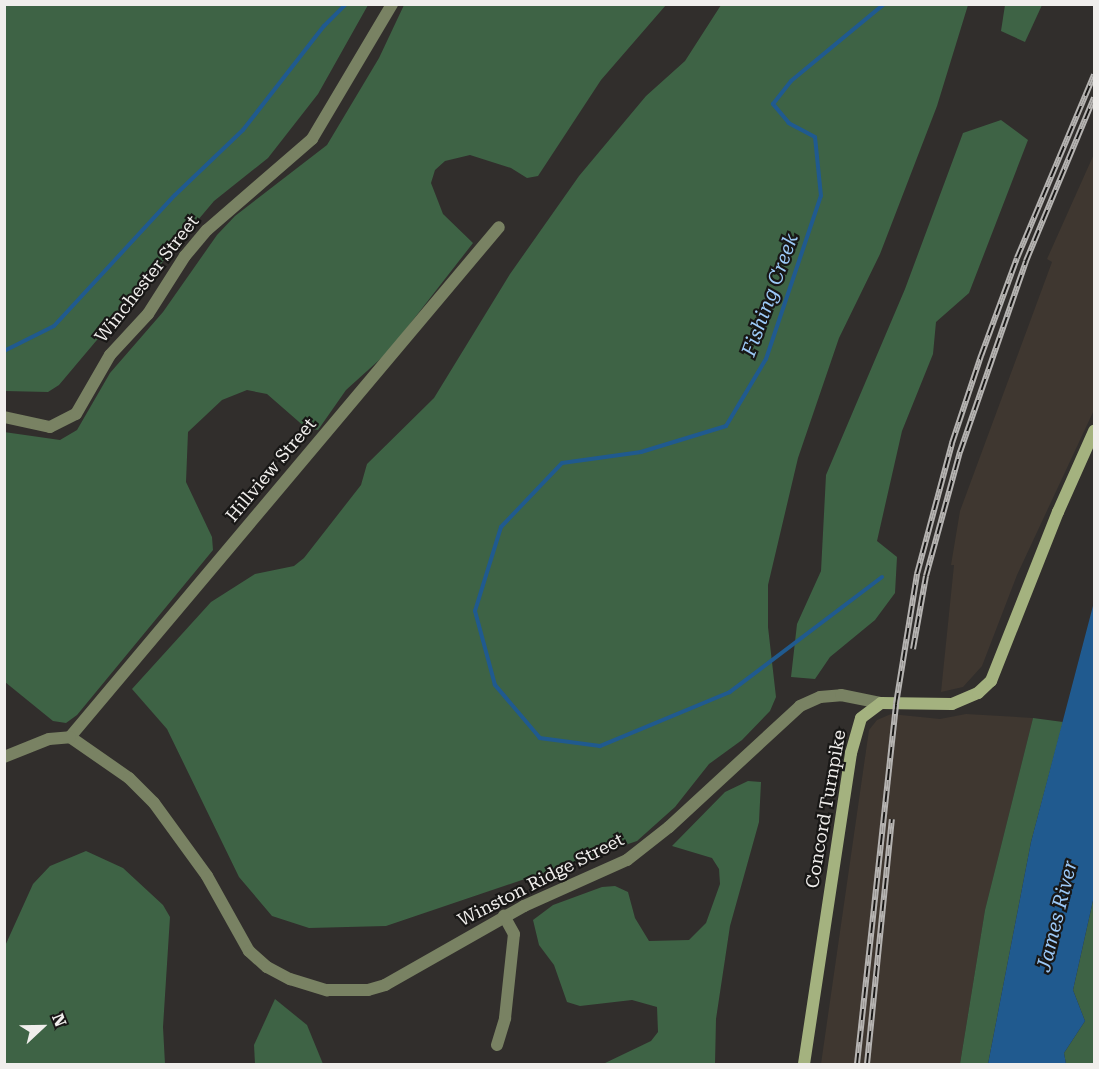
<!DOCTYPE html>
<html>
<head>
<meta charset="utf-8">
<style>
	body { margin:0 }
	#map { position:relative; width:1099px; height:1069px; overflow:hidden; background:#312e2c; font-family:"Roboto Serif",serif }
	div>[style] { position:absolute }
	.built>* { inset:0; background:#3f3730 }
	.green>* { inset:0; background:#3e6345 }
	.water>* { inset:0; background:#205a8f }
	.stream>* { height:4px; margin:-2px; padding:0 2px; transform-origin:2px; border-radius:2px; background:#205a8f }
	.street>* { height:12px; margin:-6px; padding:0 6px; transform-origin:6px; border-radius:6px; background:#798263 }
	.secondary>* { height:12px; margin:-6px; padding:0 6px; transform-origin:6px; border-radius:6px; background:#a4b27f }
	.rail>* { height:6px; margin-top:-3px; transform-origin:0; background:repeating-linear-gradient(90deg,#181716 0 11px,#b5b3b1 0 22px); box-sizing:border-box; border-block:2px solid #b5b3b1 }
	span { translate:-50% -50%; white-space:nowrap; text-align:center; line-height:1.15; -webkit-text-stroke:4.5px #181716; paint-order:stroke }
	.street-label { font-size:18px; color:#f0eeec }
	.water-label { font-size:20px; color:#9dcaf8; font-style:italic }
	.frame { position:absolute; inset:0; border:6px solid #f0eeec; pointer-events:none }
	.north { position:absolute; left:12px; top:997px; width:60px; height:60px; -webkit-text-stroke:4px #181716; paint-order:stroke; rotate:68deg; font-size:16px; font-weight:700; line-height:24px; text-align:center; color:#f0eeec }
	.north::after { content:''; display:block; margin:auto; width:21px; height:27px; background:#f0eeec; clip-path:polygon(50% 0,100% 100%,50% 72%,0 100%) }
</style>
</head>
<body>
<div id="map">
	<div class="built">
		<i style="clip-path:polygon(1094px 154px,1094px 410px,1017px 575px,982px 666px,963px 687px,941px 692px,954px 565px,951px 565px,960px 511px,1052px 262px,1047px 259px)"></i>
		<i style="clip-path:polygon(891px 714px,940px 719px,966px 714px,1033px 718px,985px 910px,960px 1064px,821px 1064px,869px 730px,877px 720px)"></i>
	</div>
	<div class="green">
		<i style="clip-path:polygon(5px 4px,368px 5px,318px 94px,268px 158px,214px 201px,59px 385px,48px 392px,5px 391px)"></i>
		<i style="clip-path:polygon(404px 5px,666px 5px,601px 80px,538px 176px,527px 178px,511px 168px,470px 155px,445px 161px,435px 170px,431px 183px,443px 214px,473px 243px,388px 352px,346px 390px,318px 430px,306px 428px,267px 394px,247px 390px,222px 400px,188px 432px,186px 482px,212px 537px,213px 550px,77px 715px,66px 723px,53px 721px,5px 682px,4px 432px,60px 440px,77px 430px,110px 373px,163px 312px,217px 235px,235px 216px,327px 145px,379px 58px)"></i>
		<i style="clip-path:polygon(721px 5px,968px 5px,937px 106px,880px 254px,839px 338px,798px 458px,768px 585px,768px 627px,776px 697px,770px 711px,742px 740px,709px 764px,675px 807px,637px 841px,386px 926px,309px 928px,272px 916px,239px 877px,167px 729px,132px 689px,211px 602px,255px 574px,294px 566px,304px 558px,361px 485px,367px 464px,434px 398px,510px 274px,579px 176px,646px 96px,685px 61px)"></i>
		<i style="clip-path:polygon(1005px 5px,1042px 5px,1025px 42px,1001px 31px)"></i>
		<i style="clip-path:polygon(1001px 120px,1028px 140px,969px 293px,936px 322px,933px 354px,902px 431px,877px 541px,897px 557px,895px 593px,875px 620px,830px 657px,815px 679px,791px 677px,797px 624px,821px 571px,826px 475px,905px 289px,963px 133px)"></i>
		<i style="clip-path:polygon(1033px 718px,1063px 722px,1031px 842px,988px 1064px,960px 1064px,985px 910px)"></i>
		<i style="clip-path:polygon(748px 781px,761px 782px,759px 822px,730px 926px,716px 1019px,715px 1064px,603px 1064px,651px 1041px,658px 1032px,657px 1007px,632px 1000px,580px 1006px,567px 1002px,554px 965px,539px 945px,533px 920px,553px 905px,602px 887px,615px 886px,628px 892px,635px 918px,649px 941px,689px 940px,706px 923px,720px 884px,719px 869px,712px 858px,672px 846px,725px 792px)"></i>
		<i style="clip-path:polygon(86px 851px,123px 868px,163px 905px,170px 917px,163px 1027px,165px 1064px,5px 1064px,5px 946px,33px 884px,50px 866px)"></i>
		<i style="clip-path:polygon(1094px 896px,1094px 1064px,1066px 1064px,1064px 1053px,1085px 1021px,1073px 990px)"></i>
		<i style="clip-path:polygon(275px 999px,307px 1025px,323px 1064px,255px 1064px,254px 1045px)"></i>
	</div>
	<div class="water">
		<i style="clip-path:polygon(1094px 602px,1094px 896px,1073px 990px,1085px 1021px,1064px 1053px,1066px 1064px,988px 1064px,1031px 842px)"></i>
	</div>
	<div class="stream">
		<i style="left:467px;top:4px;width:23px"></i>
		<i style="left:4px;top:351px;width:56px;rotate:-26.6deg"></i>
		<i style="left:54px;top:326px;width:178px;rotate:-47.3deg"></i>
		<i style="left:175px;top:195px;width:94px;rotate:-43.7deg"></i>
		<i style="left:243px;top:130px;width:132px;rotate:-52.1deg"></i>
		<i style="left:324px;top:26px;width:31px;rotate:-45deg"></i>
		<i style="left:882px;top:577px;width:191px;rotate:142.9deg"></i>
		<i style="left:730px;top:692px;width:141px;rotate:157.4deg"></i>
		<i style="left:600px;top:746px;width:61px;rotate:-172.4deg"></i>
		<i style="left:540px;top:738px;width:70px;rotate:-130.3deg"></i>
		<i style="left:495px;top:685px;width:77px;rotate:-105.1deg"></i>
		<i style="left:475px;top:611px;width:88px;rotate:-72.8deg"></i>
		<i style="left:501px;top:527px;width:88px;rotate:-46.4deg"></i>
		<i style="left:562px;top:463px;width:80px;rotate:-7.9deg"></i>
		<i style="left:641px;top:452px;width:89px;rotate:-17deg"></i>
		<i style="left:726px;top:426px;width:78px;rotate:-59.2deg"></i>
		<i style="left:766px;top:359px;width:172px;rotate:-71.4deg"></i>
		<i style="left:821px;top:196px;width:59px;rotate:-95.8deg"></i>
		<i style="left:815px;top:137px;width:30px;rotate:-152deg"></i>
		<i style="left:789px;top:123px;width:25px;rotate:-130deg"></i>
		<i style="left:773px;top:104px;width:29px;rotate:-52deg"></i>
		<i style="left:791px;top:81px;width:121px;rotate:-39.6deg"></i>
	</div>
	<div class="street">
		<i style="left:4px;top:417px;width:47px;rotate:12.3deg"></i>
		<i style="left:50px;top:427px;width:29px;rotate:-27deg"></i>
		<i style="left:76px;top:414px;width:68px;rotate:-60deg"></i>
		<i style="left:110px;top:355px;width:56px;rotate:-47.2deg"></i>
		<i style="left:148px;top:314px;width:69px;rotate:-57.5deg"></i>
		<i style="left:185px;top:256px;width:34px;rotate:-50deg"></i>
		<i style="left:207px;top:230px;width:139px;rotate:-40.9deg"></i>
		<i style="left:312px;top:139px;width:157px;rotate:-59.3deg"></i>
		<i style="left:70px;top:737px;width:72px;rotate:34.8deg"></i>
		<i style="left:129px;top:778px;width:35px;rotate:45deg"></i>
		<i style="left:154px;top:803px;width:90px;rotate:54deg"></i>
		<i style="left:207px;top:876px;width:86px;rotate:60.8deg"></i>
		<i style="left:249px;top:951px;width:24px;rotate:42deg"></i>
		<i style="left:267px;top:967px;width:26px;rotate:28deg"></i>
		<i style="left:290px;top:979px;width:39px;rotate:17deg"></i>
		<i style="left:327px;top:990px;width:41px"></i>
		<i style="left:368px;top:990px;width:18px;rotate:-16deg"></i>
		<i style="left:385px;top:985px;width:160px;rotate:-29.6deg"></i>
		<i style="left:524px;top:906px;width:113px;rotate:-24.1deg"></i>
		<i style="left:627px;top:860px;width:53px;rotate:-38.2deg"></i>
		<i style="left:669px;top:827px;width:178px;rotate:-42.7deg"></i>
		<i style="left:800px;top:706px;width:22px;rotate:-24deg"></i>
		<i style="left:820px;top:697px;width:21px;rotate:-5deg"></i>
		<i style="left:841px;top:695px;width:41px;rotate:11.3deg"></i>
		<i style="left:70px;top:737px;width:666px;rotate:-49.93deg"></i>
		<i style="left:4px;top:757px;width:48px;rotate:-21.8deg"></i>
		<i style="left:49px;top:739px;width:21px;rotate:-5deg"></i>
		<i style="left:497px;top:1045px;width:28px;rotate:-73deg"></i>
		<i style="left:505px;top:1018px;width:84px;rotate:-83.9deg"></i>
		<i style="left:514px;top:934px;width:21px;rotate:-119deg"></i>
	</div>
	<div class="secondary">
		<i style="left:804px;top:1064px;width:315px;rotate:-81.4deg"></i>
		<i style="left:851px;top:753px;width:36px;rotate:-74deg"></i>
		<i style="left:861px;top:718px;width:25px;rotate:-37deg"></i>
		<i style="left:881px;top:703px;width:71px;rotate:0.8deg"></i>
		<i style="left:952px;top:704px;width:28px;rotate:-23deg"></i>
		<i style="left:978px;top:693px;width:18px;rotate:-43deg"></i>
		<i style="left:991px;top:681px;width:182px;rotate:-68.4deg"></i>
		<i style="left:1058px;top:512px;width:89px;rotate:-66deg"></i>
	</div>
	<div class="rail">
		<i style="left:913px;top:649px;width:74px;rotate:-79.9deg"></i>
		<i style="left:926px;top:576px;width:129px;rotate:-74.7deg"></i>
		<i style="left:960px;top:452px;width:202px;rotate:-70.9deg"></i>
		<i style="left:1026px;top:261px;width:177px;rotate:-67.4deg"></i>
		<i style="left:857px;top:1064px;width:362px;rotate:-83.8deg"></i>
		<i style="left:896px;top:704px;width:132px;rotate:-80.8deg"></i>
		<i style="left:917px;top:574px;width:136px;rotate:-75deg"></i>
		<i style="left:952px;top:443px;width:92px;rotate:-71.6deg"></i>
		<i style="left:981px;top:356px;width:104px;rotate:-69.8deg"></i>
		<i style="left:1017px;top:258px;width:199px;rotate:-67.2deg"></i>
		<i style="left:867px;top:1064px;width:246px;rotate:-84.2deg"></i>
	</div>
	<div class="street-label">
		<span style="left:147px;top:279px;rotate:-52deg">Winchester Street</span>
		<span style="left:271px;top:470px;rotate:-50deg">Hillview Street</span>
		<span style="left:826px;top:809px;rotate:-80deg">Concord Turnpike</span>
		<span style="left:541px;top:880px;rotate:-27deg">Winston Ridge Street</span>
	</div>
	<div class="water-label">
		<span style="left:770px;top:295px;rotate:-70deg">Fishing Creek</span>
		<span style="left:1057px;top:916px;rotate:-76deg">James River</span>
	</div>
	<div class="frame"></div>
	<div class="north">N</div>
</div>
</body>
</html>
